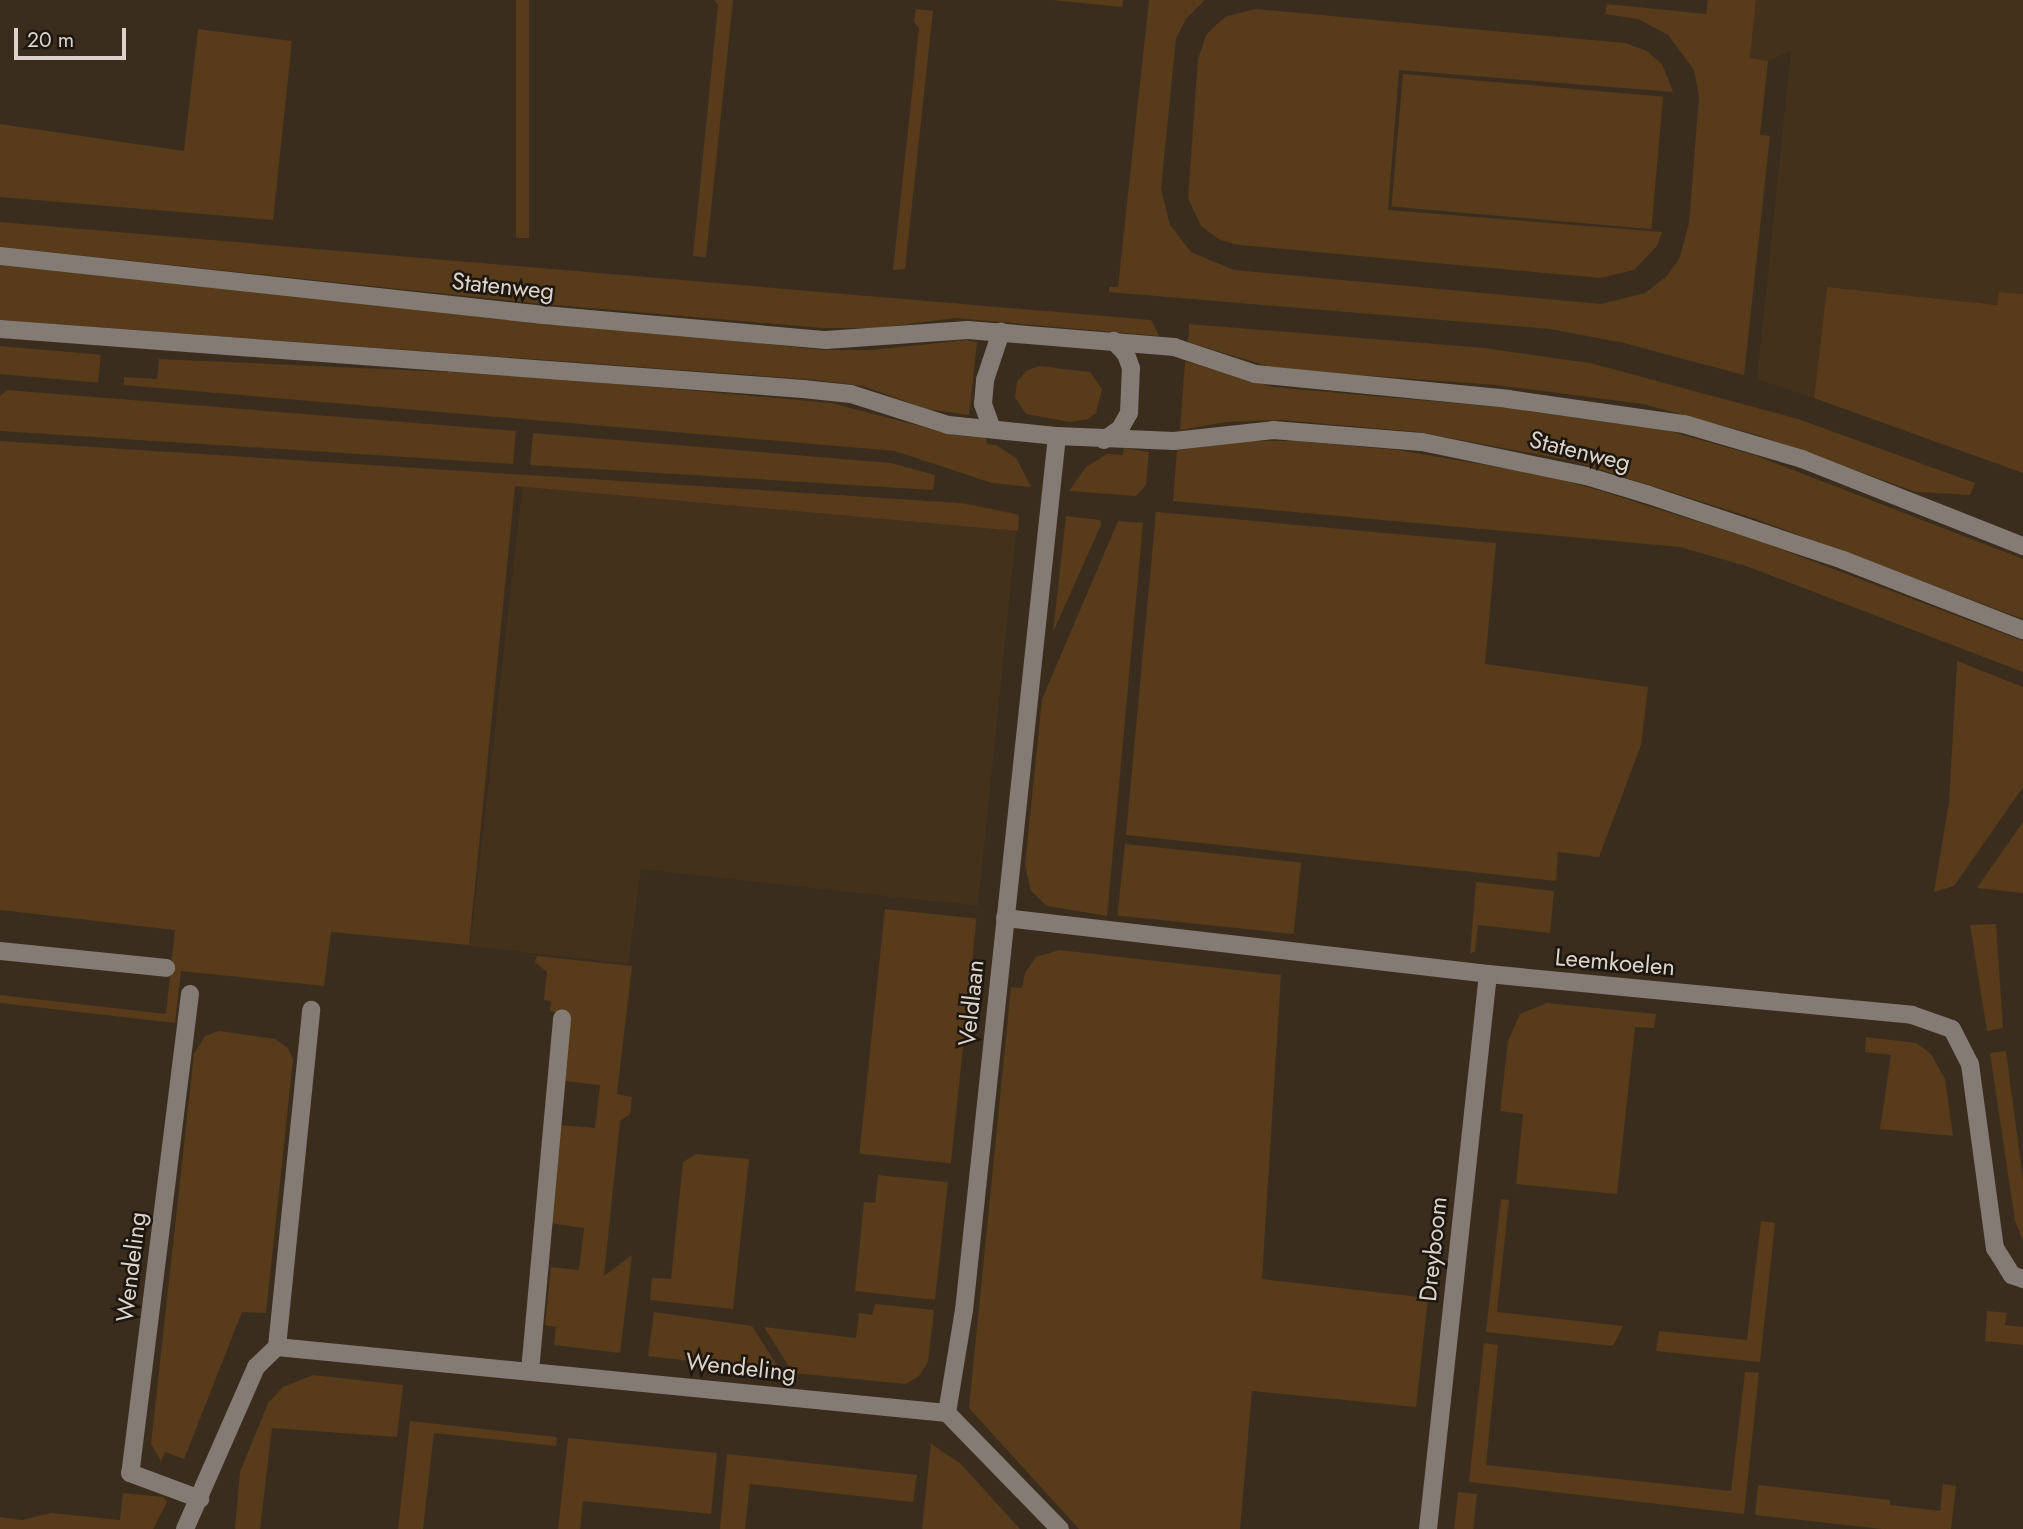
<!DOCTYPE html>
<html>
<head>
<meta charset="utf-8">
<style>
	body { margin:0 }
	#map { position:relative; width:2023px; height:1529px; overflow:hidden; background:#3b2d1e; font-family:Jost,sans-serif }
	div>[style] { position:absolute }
	.built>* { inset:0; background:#43311c }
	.green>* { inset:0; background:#573b1a; transform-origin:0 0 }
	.minor>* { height:18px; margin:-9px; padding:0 9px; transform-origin:9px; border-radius:9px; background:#837b74 }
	span { translate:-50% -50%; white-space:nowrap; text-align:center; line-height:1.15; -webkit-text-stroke:5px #1d1710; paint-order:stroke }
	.street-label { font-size:24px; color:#dcd3ca }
	.scale { position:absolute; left:14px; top:28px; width:112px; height:32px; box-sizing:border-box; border:4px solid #dcd3ca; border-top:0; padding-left:9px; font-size:21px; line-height:24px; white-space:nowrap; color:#dcd3ca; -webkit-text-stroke:5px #1d1710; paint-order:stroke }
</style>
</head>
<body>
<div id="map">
	<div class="built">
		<i style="clip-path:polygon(1756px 0,2023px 0,2023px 294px,2000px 292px,1997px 305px,1827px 287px,1814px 398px,1757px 379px,1791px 51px,1768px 61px,1750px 58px)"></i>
		<i style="clip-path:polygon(524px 475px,974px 504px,1018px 514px,978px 906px,641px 869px,628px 964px,470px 946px)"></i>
	</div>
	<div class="green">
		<i style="left:516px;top:0;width:13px;height:238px"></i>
		<i style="clip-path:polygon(714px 0,733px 0,706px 257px,693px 256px,718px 5px)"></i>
		<i style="clip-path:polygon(1052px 0,1123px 0,1122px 7px)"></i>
		<i style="clip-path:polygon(1149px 0,1205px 0,1186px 19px,1176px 38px,1161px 189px,1170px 225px,1191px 252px,1234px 270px,1601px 304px,1645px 293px,1667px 276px,1680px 257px,1689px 223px,1699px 97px,1694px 70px,1668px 35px,1638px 19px,1605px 14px,1607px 4px,1706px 14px,1708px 0,1756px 0,1750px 58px,1768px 61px,1760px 135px,1770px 136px,1744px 375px,1624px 343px,1550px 329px,1109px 292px,1109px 287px,1118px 287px)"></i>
		<i style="clip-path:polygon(916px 9px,933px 11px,905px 269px,893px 270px,919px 28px,914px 22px)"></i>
		<i style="clip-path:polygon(1256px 9px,1625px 43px,1647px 51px,1662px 64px,1673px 92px,1399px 70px,1388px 210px,1662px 232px,1657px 246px,1634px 270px,1600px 278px,1239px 245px,1220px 240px,1201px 226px,1188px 198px,1198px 59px,1206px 35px,1216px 25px,1227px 16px)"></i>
		<i style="clip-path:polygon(198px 29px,292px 41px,273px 220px,0 197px,0 124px,184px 151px)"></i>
		<i style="left:1403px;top:74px;width:261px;height:133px;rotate:5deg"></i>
		<i style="clip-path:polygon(0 222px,1151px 320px,1159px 336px,955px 318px,877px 328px,823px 328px,533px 303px,0 247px)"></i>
		<i style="clip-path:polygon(0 264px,823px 350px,871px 350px,967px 340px,977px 342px,969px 415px,927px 409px,863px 386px,817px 380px,0 320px)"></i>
		<i style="clip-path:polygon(1827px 287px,1997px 305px,1999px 292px,2023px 294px,2023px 473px,1814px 398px)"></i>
		<i style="clip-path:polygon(1189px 324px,1484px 348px,1590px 363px,1798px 419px,1975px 483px,1970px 495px,1916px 492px,1754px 434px,1643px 404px,1496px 385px,1277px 369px,1188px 342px)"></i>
		<i style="left:0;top:346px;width:101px;height:28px;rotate:5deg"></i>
		<i style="clip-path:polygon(159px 359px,517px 375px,831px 403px,954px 435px,986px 438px,987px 444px,996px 445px,1016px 458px,1031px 487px,992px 483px,895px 451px,124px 385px,124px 377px,157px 379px)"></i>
		<i style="clip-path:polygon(1185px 361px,1272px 387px,1509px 408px,1669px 431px,1757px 456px,2023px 559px,2023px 619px,1753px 518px,1573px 461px,1418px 432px,1281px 420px,1226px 422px,1180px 430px)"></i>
		<i style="clip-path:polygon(1039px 366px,1090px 372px,1102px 389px,1096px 413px,1088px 419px,1070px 422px,1026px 414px,1015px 397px,1017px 382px,1026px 371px)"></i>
		<i style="clip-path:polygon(7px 390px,516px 431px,513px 464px,0 431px,0 396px)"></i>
		<i style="clip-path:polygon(533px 433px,891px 463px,935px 475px,933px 490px,530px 465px)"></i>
		<i style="clip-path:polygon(0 441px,960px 503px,1019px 515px,1018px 531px,515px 486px,469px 945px,331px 932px,324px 986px,181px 971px,175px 1023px,0 1003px,0 995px,166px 1014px,175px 930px,0 910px)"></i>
		<i style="clip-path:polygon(1244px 441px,1295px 441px,1398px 450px,1540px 474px,1598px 490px,1765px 543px,2023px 641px,2023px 672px,1746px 566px,1680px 547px,1173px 501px,1177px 450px)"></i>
		<i style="clip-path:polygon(1124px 448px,1149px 452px,1146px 485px,1136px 496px,1069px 491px,1086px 467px,1107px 454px,1123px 455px)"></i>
		<i style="clip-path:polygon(1156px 512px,1496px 543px,1485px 664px,1648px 687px,1641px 745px,1599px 857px,1558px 852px,1556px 881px,1126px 835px)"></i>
		<i style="clip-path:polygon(1066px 516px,1100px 520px,1101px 525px,1053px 632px)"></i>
		<i style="clip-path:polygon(1118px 521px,1143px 523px,1107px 916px,1047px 906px,1031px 891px,1025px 865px,1042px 699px)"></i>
		<i style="clip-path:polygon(1957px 661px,2023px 687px,2023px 787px,1954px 886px,1934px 892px,1949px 803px)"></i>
		<i style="clip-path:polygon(2023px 822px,2023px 893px,1977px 888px)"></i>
		<i style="left:1125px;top:844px;width:177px;height:72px;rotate:6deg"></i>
		<i style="clip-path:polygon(1476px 882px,1554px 891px,1550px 933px,1478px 925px,1475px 952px,1470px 953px)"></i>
		<i style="left:885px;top:909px;width:92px;height:246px;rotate:6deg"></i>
		<i style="clip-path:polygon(1996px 924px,2003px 1028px,1987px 1031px,1970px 925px)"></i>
		<i style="clip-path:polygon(1059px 950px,1281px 975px,1262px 1279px,1428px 1298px,1416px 1407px,1252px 1391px,1240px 1529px,1079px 1529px,969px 1408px,1011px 987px,1022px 988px,1025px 973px,1036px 957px)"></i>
		<i style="clip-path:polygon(537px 956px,632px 966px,617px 1094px,632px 1097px,630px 1114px,620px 1121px,604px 1276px,632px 1255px,620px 1353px,554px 1345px,556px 1327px,545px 1325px,551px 1267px,579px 1270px,584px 1228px,549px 1223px,559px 1125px,595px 1128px,600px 1085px,564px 1081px,571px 1015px,550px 1011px,551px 1001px,544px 1000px,547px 972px,535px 962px)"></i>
		<i style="clip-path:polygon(1547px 1003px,1656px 1014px,1654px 1028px,1635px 1027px,1617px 1194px,1516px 1184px,1523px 1114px,1500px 1111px,1508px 1041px,1520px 1014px)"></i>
		<i style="clip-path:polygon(219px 1031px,275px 1039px,288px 1048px,293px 1060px,266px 1313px,242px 1312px,184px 1459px,165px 1452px,161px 1461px,151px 1444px,194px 1054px,205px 1036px)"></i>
		<i style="clip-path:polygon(1866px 1037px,1916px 1043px,1931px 1054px,1945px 1079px,1953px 1136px,1880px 1129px,1891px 1055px,1865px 1052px)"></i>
		<i style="clip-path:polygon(2006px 1051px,2023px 1180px,2023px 1241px,2015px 1221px,1990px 1053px)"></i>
		<i style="clip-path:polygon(696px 1154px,749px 1159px,733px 1309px,650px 1300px,652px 1278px,671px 1279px,683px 1162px)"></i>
		<i style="clip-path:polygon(878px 1175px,948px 1182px,935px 1300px,855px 1291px,864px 1202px,875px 1203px)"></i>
		<i style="clip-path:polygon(1501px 1199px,1509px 1200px,1497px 1312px,1623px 1326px,1613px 1346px,1486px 1332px)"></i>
		<i style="clip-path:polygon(1761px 1221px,1775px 1223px,1760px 1362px,1656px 1351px,1659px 1331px,1747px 1340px)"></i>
		<i style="clip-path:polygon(875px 1304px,934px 1310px,928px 1362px,919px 1376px,906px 1384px,793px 1373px,764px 1327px,856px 1338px,859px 1313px,872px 1315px)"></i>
		<i style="clip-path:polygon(1987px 1311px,2007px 1313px,2005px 1325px,2023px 1327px,2023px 1345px,1985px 1341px)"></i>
		<i style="clip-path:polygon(654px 1312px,752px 1326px,781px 1372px,648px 1356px)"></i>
		<i style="clip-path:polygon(1484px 1343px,1498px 1345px,1486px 1465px,1731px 1491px,1745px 1372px,1759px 1373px,1744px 1514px,1469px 1482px)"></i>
		<i style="clip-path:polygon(313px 1375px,403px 1385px,397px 1437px,272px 1428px,260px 1529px,235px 1529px,240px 1472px,268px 1403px,283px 1387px)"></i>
		<i style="clip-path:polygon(410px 1421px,557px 1437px,556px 1446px,434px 1433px,423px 1529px,398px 1529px)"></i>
		<i style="clip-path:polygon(568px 1438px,717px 1453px,711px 1514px,583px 1501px,580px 1529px,558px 1529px)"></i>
		<i style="clip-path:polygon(931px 1444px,960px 1463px,1020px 1529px,922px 1529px)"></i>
		<i style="clip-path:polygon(727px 1454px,917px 1475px,913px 1502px,750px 1484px,745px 1529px,720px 1529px)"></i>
		<i style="clip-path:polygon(1943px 1484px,1956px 1486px,1951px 1529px,1882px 1529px,1755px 1515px,1758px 1485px,1890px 1500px,1890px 1505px,1940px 1511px)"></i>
		<i style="left:1458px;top:1492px;width:19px;height:37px;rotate:6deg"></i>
		<i style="clip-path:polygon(123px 1493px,163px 1497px,167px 1502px,153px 1529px,0 1529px,0 1517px,22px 1520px,51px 1513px,120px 1520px)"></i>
	</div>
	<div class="minor">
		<i style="left:0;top:256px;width:547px;rotate:6.19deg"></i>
		<i style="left:544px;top:315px;width:283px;rotate:5.1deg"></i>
		<i style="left:826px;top:340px;width:142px;rotate:-4deg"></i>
		<i style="left:968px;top:330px;width:207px;rotate:4.7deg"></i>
		<i style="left:1174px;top:347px;width:85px;rotate:18.4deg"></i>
		<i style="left:1255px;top:374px;width:254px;rotate:5.6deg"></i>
		<i style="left:1508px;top:399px;width:178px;rotate:8.1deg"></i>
		<i style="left:1684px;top:424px;width:123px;rotate:16.5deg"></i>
		<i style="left:1802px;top:459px;width:238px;rotate:21.5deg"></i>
		<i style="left:0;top:329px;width:805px;rotate:4.27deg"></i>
		<i style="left:803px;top:389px;width:48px;rotate:5.9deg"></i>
		<i style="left:851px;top:394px;width:102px;rotate:17.7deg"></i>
		<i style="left:948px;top:425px;width:110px;rotate:5.8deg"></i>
		<i style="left:1057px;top:436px;width:117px;rotate:2.4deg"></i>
		<i style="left:1174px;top:441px;width:100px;rotate:-6.3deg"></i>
		<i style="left:1273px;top:430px;width:149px;rotate:4.6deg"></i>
		<i style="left:1422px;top:442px;width:167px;rotate:11.7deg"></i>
		<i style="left:1586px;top:476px;width:63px;rotate:16.7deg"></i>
		<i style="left:1646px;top:494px;width:208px;rotate:18.5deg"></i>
		<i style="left:1843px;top:560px;width:193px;rotate:21.3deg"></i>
		<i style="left:992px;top:429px;width:27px;rotate:-110deg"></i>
		<i style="left:983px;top:404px;width:24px;rotate:-85deg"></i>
		<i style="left:985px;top:380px;width:51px;rotate:-71.6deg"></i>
		<i style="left:1057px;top:436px;width:879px;rotate:96.07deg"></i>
		<i style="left:964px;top:1310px;width:104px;rotate:99.4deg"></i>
		<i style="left:947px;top:1413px;width:162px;rotate:45.8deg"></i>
		<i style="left:1104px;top:440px;width:19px;rotate:-35deg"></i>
		<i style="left:1120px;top:429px;width:18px;rotate:-61deg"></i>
		<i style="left:1129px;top:413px;width:45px;rotate:-87.5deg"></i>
		<i style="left:1131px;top:368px;width:15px;rotate:-110deg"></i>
		<i style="left:1126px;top:354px;width:18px;rotate:-133deg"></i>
		<i style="left:1005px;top:918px;width:486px;rotate:6.6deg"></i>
		<i style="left:1488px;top:974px;width:426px;rotate:5.5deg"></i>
		<i style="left:1912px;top:1015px;width:42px;rotate:19.3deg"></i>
		<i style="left:1952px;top:1029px;width:39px;rotate:63deg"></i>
		<i style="left:1970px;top:1064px;width:186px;rotate:82.3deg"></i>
		<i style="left:1995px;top:1248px;width:32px;rotate:58deg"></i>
		<i style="left:2012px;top:1275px;width:12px;rotate:20deg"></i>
		<i style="left:0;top:951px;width:167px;rotate:5.8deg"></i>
		<i style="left:190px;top:994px;width:483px;rotate:97.1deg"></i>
		<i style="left:130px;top:1473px;width:75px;rotate:20.4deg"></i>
		<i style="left:277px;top:1347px;width:339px;rotate:-84.2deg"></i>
		<i style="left:530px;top:1371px;width:354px;rotate:-84.8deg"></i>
		<i style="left:185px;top:1529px;width:177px;rotate:-66.3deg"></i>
		<i style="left:256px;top:1367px;width:29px;rotate:-44deg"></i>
		<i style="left:277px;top:1347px;width:673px;rotate:5.63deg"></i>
		<i style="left:1428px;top:1529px;width:558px;rotate:-83.83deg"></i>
	</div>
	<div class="street-label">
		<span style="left:503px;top:286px;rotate:6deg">Statenweg</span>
		<span style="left:1580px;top:451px;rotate:14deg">Statenweg</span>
		<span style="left:1615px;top:962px;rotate:5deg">Leemkoelen</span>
		<span style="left:971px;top:1003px;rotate:-84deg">Veldlaan</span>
		<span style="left:1433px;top:1249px;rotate:-84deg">Dreyboom</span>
		<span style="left:131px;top:1267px;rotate:-83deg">Wendeling</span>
		<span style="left:741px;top:1367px;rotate:6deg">Wendeling</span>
	</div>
	<div class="scale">20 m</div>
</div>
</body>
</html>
